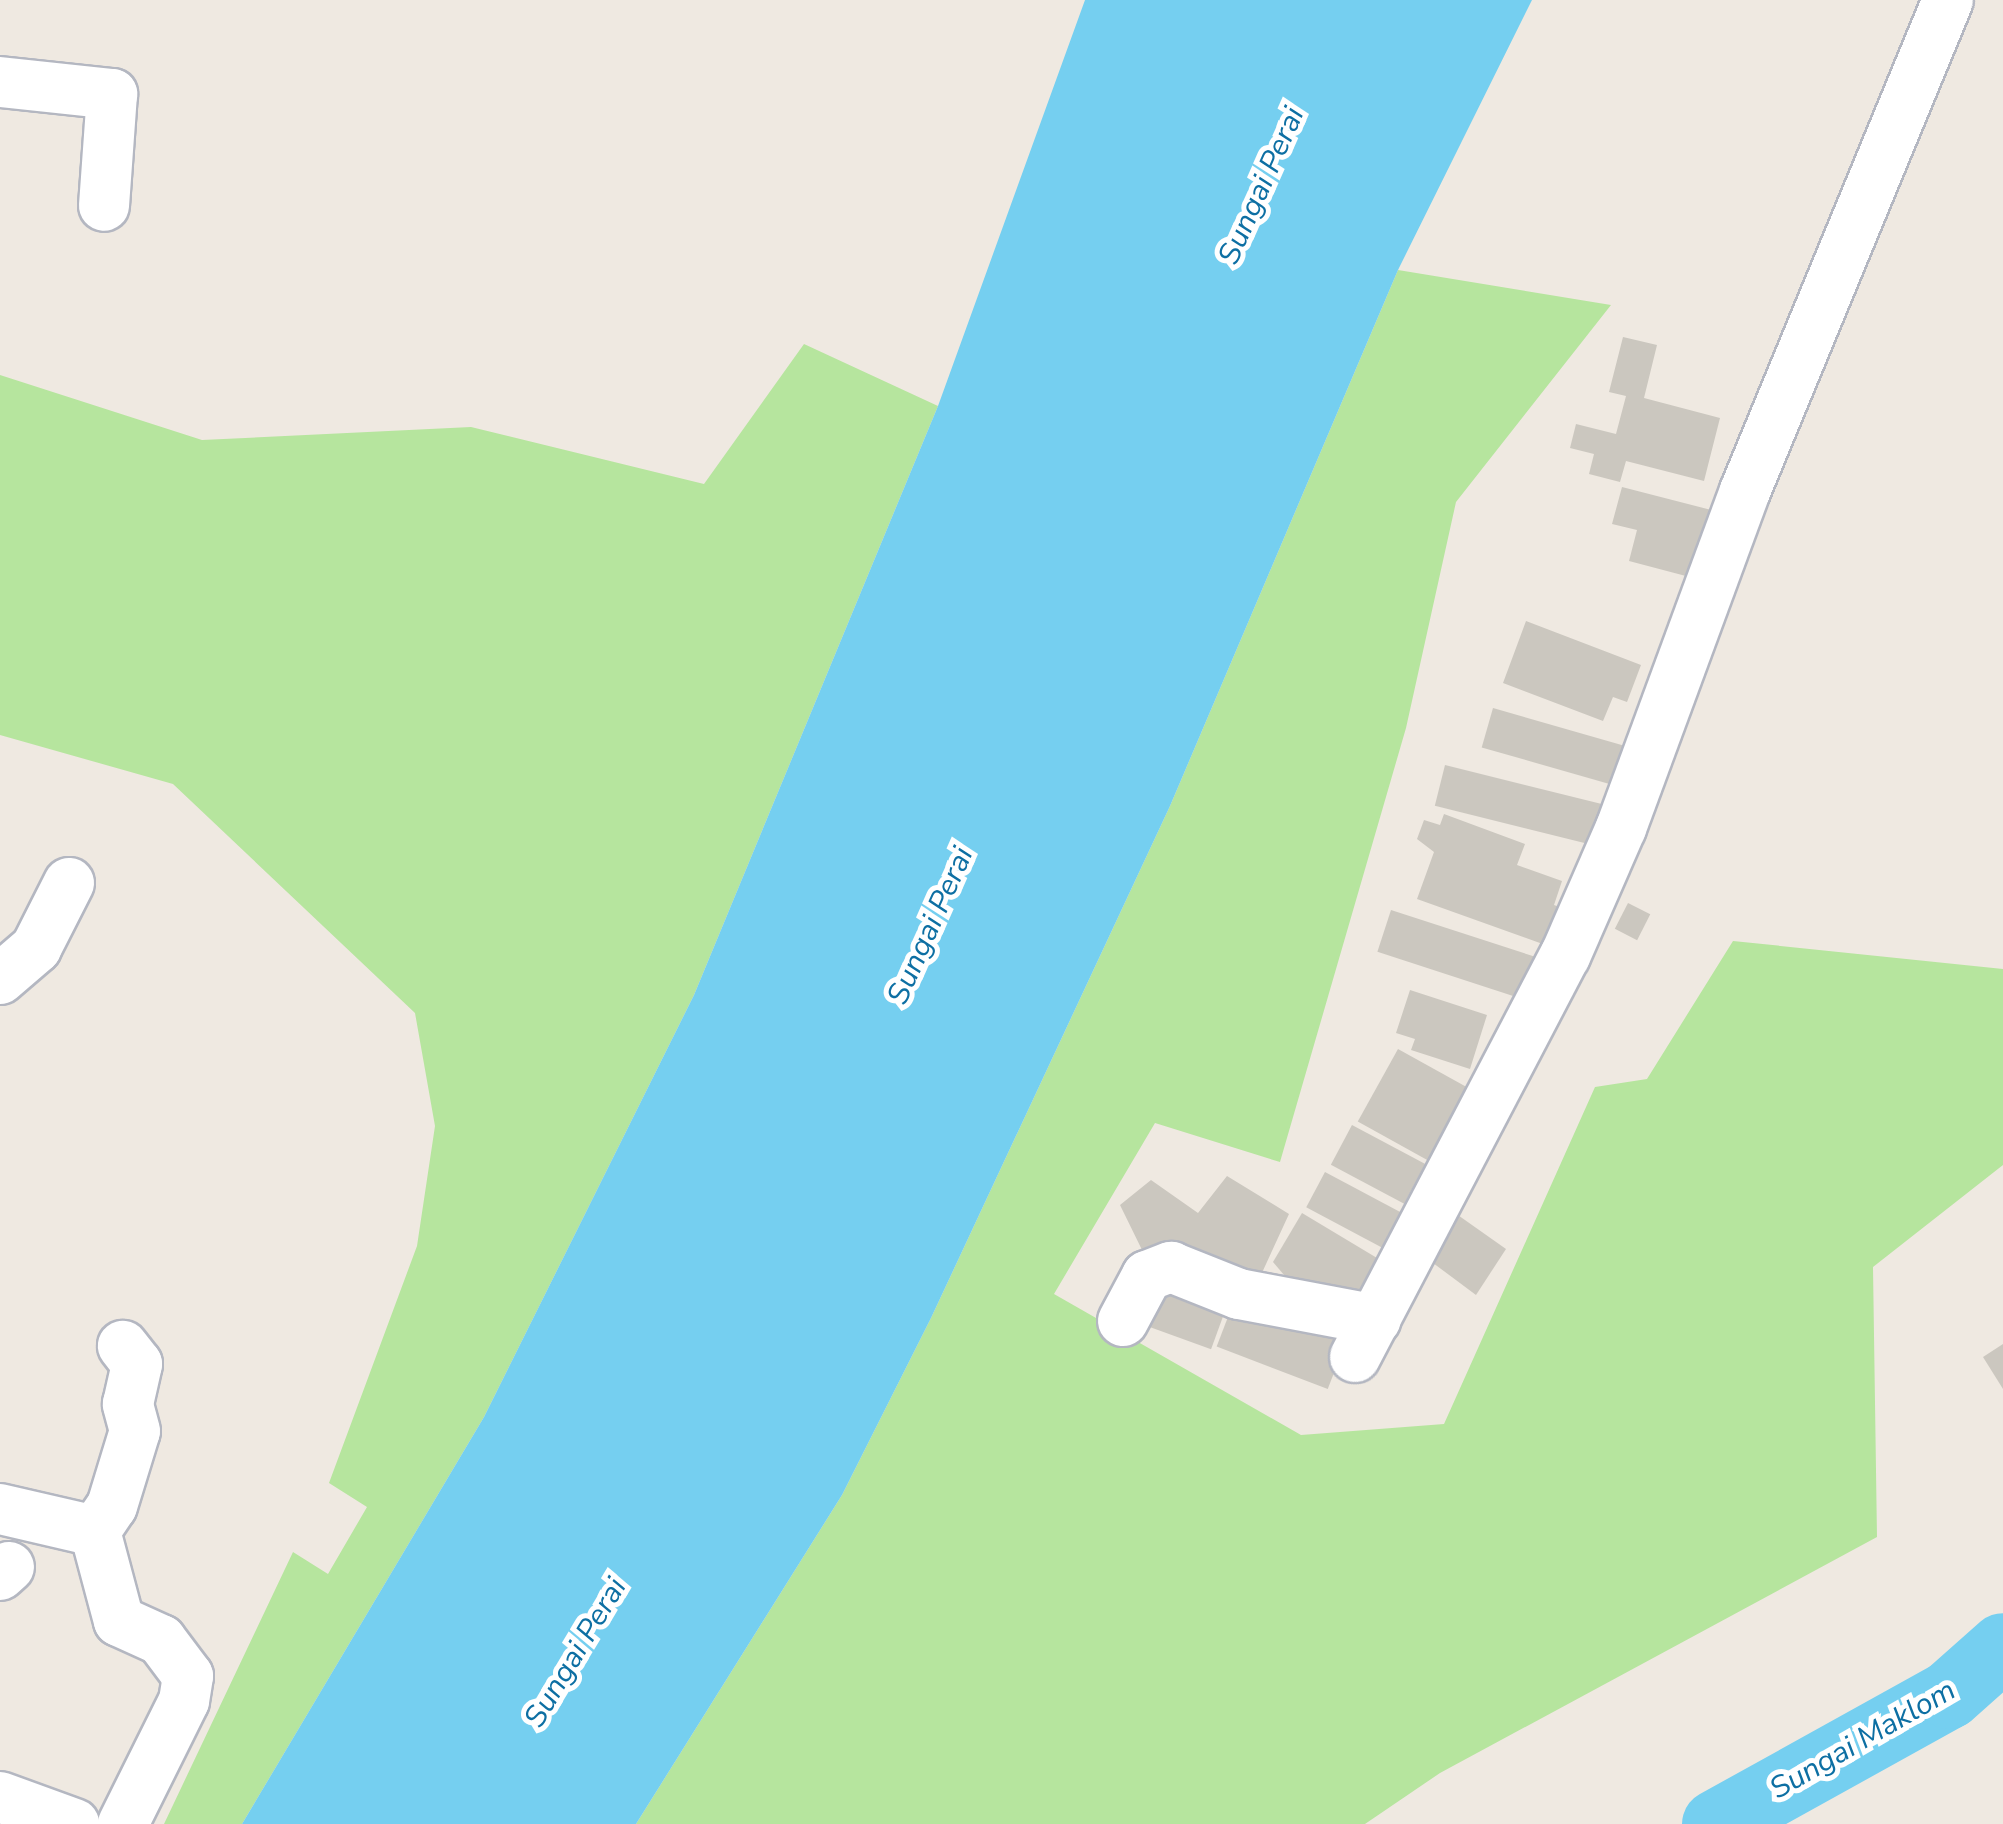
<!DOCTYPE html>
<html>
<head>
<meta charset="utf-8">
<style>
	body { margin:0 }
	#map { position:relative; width:2003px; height:1824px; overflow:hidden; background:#efe9e1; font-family:"Nunito Sans",sans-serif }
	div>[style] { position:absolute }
	.green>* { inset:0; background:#b6e59e }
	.water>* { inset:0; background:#75cff0 }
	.river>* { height:68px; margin:-34px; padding:0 34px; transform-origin:34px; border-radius:34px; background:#75cff0 }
	.building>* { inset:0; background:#cbc7bf; transform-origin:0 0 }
	.roads { filter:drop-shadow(2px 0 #b4b7c1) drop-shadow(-2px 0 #b4b7c1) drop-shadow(0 2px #b4b7c1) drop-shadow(0 -2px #b4b7c1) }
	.minor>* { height:50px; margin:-25px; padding:0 25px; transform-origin:25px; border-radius:25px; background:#fff }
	span { translate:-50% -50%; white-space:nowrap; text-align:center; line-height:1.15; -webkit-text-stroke:10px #fff; paint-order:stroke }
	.water-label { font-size:30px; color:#0d6fa3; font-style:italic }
</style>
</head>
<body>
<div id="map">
	<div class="green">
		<i style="clip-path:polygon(1398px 270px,1611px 305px,1456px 502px,1406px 728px,1280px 1162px,1155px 1123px,1054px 1294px,1301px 1435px,1444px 1424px,1595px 1087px,1647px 1079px,1733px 941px,2003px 969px,2003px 1165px,1873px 1267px,1877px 1537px,1440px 1773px,1365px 1824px,636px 1824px,842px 1495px,931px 1318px,1170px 806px)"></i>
		<i style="clip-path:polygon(804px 344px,938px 406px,694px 995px,484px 1417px,242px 1824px,164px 1824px,293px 1552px,328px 1574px,367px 1507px,329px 1483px,417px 1246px,435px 1126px,415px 1013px,173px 784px,0 735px,0 375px,202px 440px,471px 427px,704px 484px)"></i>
	</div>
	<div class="water">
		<i style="clip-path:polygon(1085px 0,1532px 0,1398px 270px,1170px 806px,931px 1318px,842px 1495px,636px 1824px,242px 1824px,484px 1417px,694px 995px,938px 406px)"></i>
	</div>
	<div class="river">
		<i style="left:1716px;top:1824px;width:266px;rotate:-29deg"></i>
		<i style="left:1949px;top:1695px;width:72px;rotate:-41.6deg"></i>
	</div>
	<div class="building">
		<i style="clip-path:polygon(1623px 337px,1657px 345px,1644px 398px,1720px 418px,1704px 481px,1626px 461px,1620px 482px,1589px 474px,1594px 454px,1570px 448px,1576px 424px,1616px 434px,1626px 396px,1609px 392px)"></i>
		<i style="clip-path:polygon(1622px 487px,1719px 512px,1701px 580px,1629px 561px,1637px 530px,1612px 524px)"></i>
		<i style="clip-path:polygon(1526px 621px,1641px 665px,1627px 702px,1613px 697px,1603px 721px,1503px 683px)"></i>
		<i style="left:1493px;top:708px;width:142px;height:41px;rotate:16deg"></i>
		<i style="left:1445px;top:765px;width:174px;height:42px;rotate:14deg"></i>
		<i style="clip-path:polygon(1444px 814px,1525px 844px,1517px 865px,1562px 881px,1554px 905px,1565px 909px,1551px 947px,1417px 899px,1434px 852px,1417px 839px,1424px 820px,1440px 825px)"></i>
		<i style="left:1628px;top:903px;width:25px;height:29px;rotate:27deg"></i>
		<i style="left:1391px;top:910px;width:154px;height:44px;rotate:18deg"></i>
		<i style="clip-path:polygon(1410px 990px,1487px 1015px,1470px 1069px,1411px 1050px,1415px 1039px,1396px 1033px)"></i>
		<i style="left:1398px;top:1049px;width:98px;height:83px;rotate:29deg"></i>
		<i style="left:1352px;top:1125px;width:83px;height:45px;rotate:28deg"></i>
		<i style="left:1325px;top:1172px;width:92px;height:40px;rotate:28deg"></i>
		<i style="clip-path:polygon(1227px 1176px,1289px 1214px,1255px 1288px,1144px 1254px,1120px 1205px,1151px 1180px,1198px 1213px)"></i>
		<i style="clip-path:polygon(1302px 1213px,1382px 1261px,1353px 1309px,1301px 1295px,1273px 1262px)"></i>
		<i style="clip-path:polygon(1455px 1213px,1506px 1249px,1476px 1295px,1429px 1260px)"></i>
		<i style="left:1153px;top:1275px;width:80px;height:50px;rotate:20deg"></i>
		<i style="left:1236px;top:1296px;width:119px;height:54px;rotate:21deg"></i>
		<i style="clip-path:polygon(2003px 1344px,2003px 1389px,1983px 1357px)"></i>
	</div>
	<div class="roads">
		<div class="minor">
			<i style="left:0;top:82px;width:113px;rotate:6.1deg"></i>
			<i style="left:112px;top:94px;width:112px;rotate:94.1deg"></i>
			<i style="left:0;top:979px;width:48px;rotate:-40.7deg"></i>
			<i style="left:36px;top:948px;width:73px;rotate:-63.1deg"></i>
			<i style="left:1123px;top:1321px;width:51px;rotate:-61.9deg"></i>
			<i style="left:1147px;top:1276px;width:26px;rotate:-21deg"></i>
			<i style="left:1171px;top:1267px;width:73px;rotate:21.7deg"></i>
			<i style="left:1239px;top:1294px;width:139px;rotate:10.7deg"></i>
			<i style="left:1355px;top:1357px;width:453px;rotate:-62.4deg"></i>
			<i style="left:1565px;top:956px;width:140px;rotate:-66.4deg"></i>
			<i style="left:1621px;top:828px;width:359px;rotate:-69.8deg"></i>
			<i style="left:1745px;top:491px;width:531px;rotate:-67.54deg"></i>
			<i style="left:0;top:1509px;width:98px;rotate:13deg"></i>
			<i style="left:95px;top:1531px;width:93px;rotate:75.1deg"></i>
			<i style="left:119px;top:1621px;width:46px;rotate:24.3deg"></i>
			<i style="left:161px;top:1640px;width:45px;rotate:53.1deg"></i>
			<i style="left:188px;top:1676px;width:25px;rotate:99deg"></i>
			<i style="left:184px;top:1701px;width:137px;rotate:116.4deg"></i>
			<i style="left:95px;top:1531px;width:30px;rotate:-56deg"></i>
			<i style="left:112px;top:1506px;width:78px;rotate:-73deg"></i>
			<i style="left:135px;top:1431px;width:28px;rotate:-105deg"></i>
			<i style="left:128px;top:1404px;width:41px;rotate:-77.3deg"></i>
			<i style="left:137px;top:1364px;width:23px;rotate:-128deg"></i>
			<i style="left:0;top:1575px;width:12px;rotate:-42deg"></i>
			<i style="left:0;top:1797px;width:79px;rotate:20deg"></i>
		</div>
	</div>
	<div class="water-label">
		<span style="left:1262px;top:186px;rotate:-66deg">Sungai Perai</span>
		<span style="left:931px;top:926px;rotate:-66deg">Sungai Perai</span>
		<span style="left:576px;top:1653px;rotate:-59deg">Sungai Perai</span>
		<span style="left:1863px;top:1740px;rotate:-30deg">Sungai Maklom</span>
	</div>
</div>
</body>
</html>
